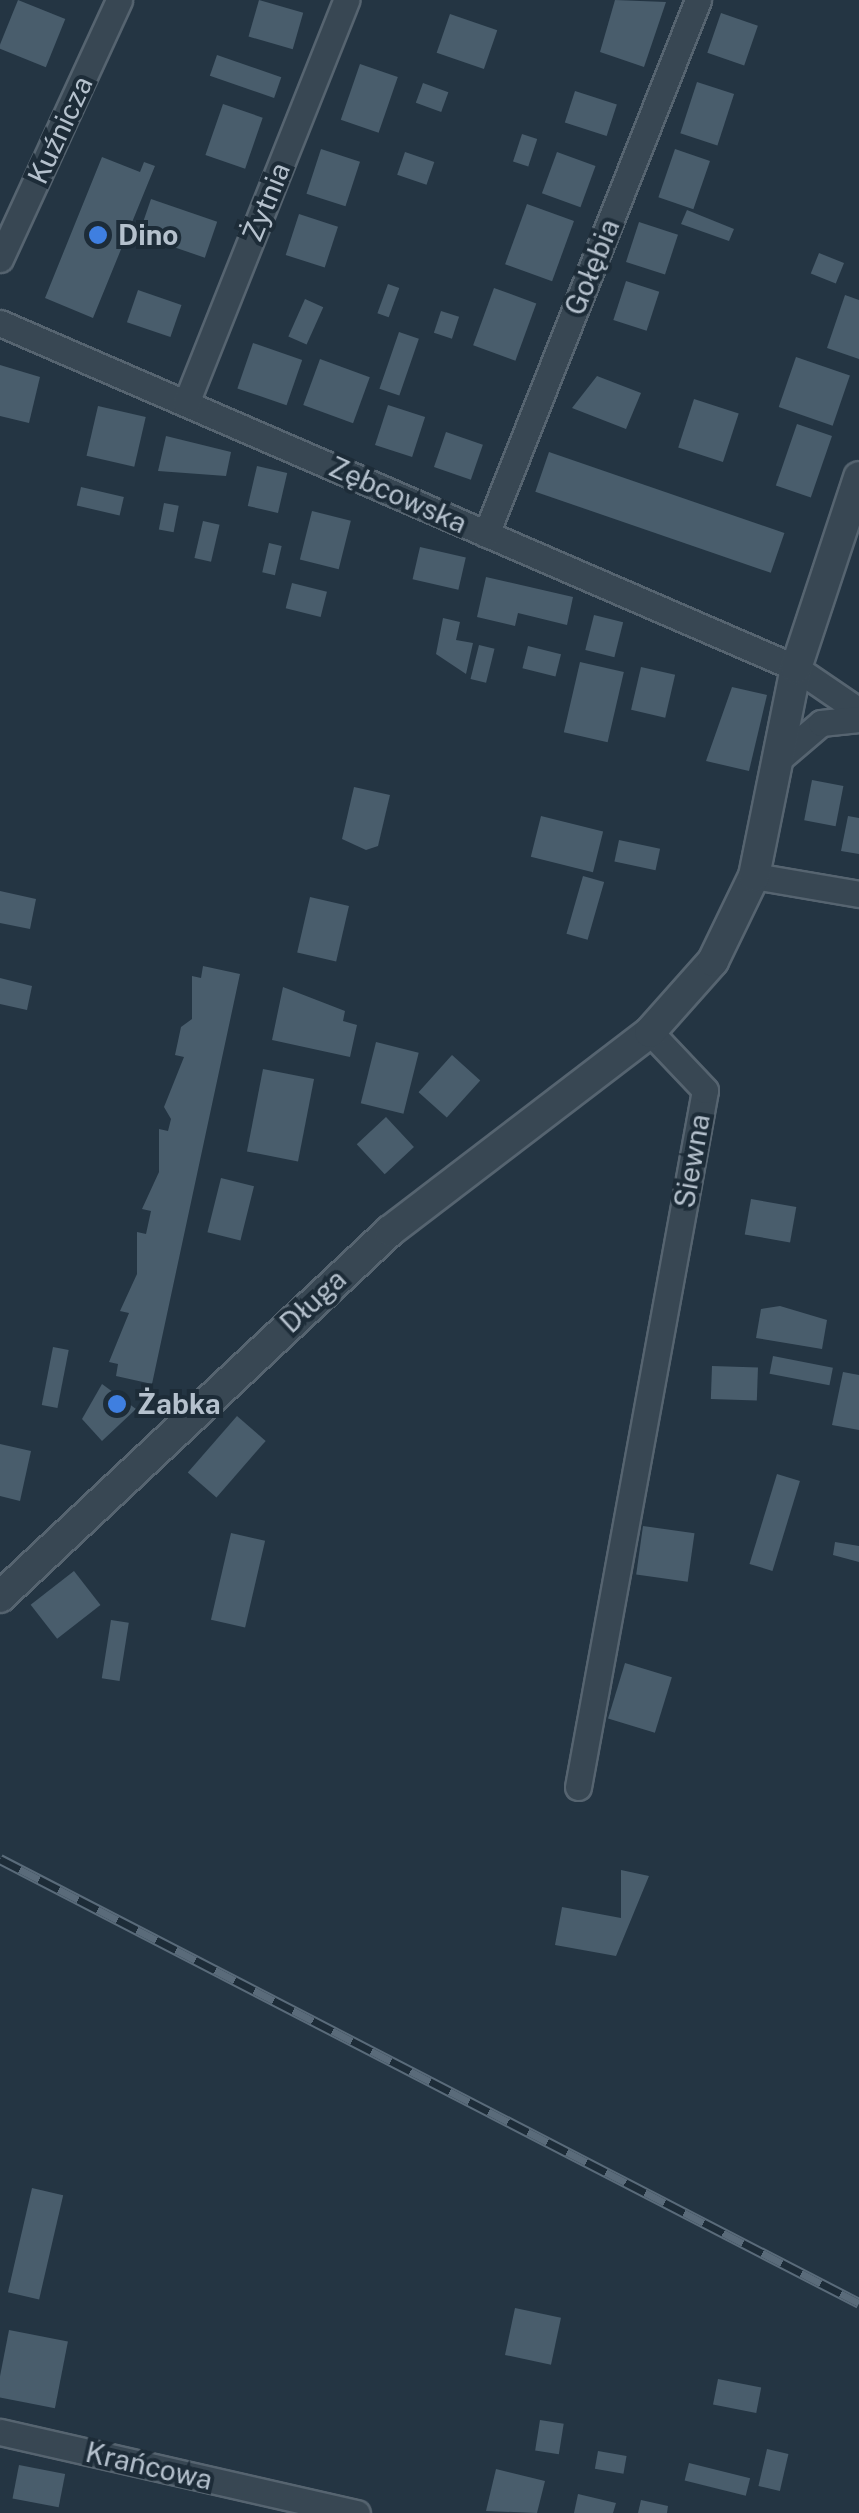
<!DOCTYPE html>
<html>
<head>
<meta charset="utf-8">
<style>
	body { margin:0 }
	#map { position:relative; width:859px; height:2513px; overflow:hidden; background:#243543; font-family:"Public Sans",sans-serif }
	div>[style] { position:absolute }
	.building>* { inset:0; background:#495d6c; transform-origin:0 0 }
	.roads { filter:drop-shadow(2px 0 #566470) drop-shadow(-2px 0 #566470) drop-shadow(0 2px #566470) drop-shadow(0 -2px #566470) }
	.minor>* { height:25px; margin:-12.5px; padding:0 12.5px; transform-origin:12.5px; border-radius:12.5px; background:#384753 }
	.tertiary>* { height:30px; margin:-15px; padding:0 15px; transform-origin:15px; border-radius:15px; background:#384753 }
	.rail>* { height:11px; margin-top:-5.5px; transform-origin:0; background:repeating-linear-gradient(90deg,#1d2c38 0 22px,#5a6b7a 0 44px); box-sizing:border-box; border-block:2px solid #5a6b7a }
	.dots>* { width:28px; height:28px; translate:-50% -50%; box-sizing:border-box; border:5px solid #1d2c38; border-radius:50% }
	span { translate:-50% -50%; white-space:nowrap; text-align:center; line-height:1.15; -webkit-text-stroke:8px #1d2c38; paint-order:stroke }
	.street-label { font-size:28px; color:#b5c1cd }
	.poi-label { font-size:28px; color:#b5c1cd; font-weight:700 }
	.left { translate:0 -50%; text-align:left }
</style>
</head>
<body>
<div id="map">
	<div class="building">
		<i style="left:18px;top:0;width:51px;height:52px;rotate:22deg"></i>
		<i style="left:259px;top:0;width:46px;height:38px;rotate:16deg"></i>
		<i style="clip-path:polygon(615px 0,666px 2px,644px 67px,600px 52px)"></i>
		<i style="left:721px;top:13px;width:39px;height:42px;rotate:19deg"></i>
		<i style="left:450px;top:14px;width:50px;height:41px;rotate:19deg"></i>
		<i style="left:217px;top:55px;width:68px;height:22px;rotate:19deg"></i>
		<i style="left:360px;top:64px;width:40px;height:59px;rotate:19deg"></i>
		<i style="left:697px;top:82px;width:39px;height:54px;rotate:18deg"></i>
		<i style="left:423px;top:83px;width:27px;height:21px;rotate:20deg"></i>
		<i style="left:575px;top:91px;width:44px;height:33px;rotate:18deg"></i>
		<i style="left:223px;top:104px;width:42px;height:54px;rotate:19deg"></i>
		<i style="left:522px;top:134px;width:16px;height:29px;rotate:18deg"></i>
		<i style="left:321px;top:149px;width:41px;height:47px;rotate:18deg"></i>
		<i style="left:675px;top:149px;width:37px;height:51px;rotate:19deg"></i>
		<i style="left:405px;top:152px;width:31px;height:24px;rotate:19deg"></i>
		<i style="left:557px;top:152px;width:41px;height:44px;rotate:20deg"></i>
		<i style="clip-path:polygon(102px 157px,140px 172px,144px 162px,155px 166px,93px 318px,45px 298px)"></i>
		<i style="left:151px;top:199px;width:70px;height:38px;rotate:19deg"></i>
		<i style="left:527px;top:204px;width:50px;height:64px;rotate:20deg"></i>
		<i style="clip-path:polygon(687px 210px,734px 229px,729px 241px,681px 224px)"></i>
		<i style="left:299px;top:214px;width:41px;height:43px;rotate:18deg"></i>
		<i style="left:639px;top:222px;width:41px;height:42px;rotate:18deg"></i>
		<i style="left:819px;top:253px;width:27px;height:22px;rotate:22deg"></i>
		<i style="left:626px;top:281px;width:35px;height:41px;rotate:18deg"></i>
		<i style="left:388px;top:284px;width:12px;height:31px;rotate:20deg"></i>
		<i style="left:494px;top:288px;width:45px;height:61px;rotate:20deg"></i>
		<i style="left:138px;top:290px;width:46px;height:34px;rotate:19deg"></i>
		<i style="clip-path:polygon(845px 295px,859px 300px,859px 359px,827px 348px)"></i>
		<i style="left:305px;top:299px;width:20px;height:41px;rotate:24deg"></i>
		<i style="left:441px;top:311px;width:19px;height:23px;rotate:18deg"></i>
		<i style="left:399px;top:332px;width:21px;height:60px;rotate:19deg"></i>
		<i style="left:253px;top:343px;width:52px;height:48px;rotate:19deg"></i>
		<i style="left:796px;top:357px;width:57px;height:53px;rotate:19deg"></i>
		<i style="left:320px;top:359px;width:53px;height:49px;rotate:20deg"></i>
		<i style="clip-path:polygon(0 365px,40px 377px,29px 423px,0 416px)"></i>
		<i style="clip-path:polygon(597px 376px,641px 393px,626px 429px,572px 408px)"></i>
		<i style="left:694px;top:399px;width:47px;height:51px;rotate:18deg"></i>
		<i style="left:388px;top:405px;width:39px;height:42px;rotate:18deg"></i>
		<i style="left:98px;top:406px;width:49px;height:51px;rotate:13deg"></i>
		<i style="left:797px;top:424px;width:37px;height:65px;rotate:19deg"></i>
		<i style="left:446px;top:432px;width:39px;height:37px;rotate:19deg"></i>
		<i style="clip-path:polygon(166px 436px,231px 452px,226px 476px,158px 471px)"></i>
		<i style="left:549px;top:452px;width:249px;height:42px;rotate:19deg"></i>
		<i style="left:257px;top:466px;width:31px;height:41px;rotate:13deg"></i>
		<i style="left:81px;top:487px;width:44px;height:19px;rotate:13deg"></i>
		<i style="left:164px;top:503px;width:15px;height:27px;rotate:11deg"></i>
		<i style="left:312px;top:511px;width:40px;height:50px;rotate:14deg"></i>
		<i style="left:203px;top:521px;width:17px;height:38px;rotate:13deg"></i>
		<i style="left:269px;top:543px;width:13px;height:30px;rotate:13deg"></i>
		<i style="left:420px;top:547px;width:47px;height:33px;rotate:13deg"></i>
		<i style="clip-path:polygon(486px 577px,573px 597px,567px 625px,518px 613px,515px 626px,477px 617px)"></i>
		<i style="left:292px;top:583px;width:36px;height:26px;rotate:14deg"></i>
		<i style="left:594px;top:615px;width:30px;height:36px;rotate:14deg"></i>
		<i style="clip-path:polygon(443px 618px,460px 622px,456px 640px,473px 643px,466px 674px,436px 654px)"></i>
		<i style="left:479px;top:645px;width:16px;height:35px;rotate:14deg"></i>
		<i style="left:528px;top:646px;width:34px;height:23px;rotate:14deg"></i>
		<i style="left:580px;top:662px;width:45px;height:72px;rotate:13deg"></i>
		<i style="left:641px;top:667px;width:35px;height:44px;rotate:13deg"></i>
		<i style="clip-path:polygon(732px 687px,767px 695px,749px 771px,706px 761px)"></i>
		<i style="left:812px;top:780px;width:32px;height:41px;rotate:11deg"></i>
		<i style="clip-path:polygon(354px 787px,390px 795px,378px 846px,366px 850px,342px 839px)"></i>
		<i style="left:541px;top:816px;width:64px;height:42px;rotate:14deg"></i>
		<i style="clip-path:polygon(848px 816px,859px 818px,859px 854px,841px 851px)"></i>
		<i style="left:619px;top:840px;width:42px;height:22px;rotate:12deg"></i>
		<i style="left:583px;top:876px;width:22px;height:60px;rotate:16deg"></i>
		<i style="clip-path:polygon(0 891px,36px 899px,30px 929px,0 923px)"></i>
		<i style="left:310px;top:897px;width:40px;height:57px;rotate:13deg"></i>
		<i style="clip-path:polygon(203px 966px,240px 974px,152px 1384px,116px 1376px,118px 1364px,109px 1362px,129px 1313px,120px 1311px,137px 1274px,137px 1232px,146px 1234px,151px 1211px,142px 1209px,159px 1172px,159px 1129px,168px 1131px,171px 1119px,164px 1107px,184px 1057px,175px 1055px,181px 1027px,192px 1019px,192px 976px,201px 978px)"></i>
		<i style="clip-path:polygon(0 978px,32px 986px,27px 1010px,0 1004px)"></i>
		<i style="clip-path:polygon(283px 987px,345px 1011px,343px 1021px,357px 1025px,350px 1057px,272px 1040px)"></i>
		<i style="left:376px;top:1042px;width:44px;height:63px;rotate:14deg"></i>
		<i style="left:452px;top:1055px;width:38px;height:50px;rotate:42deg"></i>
		<i style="left:263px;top:1069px;width:52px;height:84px;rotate:11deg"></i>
		<i style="left:386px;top:1117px;width:41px;height:40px;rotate:47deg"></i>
		<i style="left:221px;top:1178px;width:34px;height:56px;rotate:14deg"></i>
		<i style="left:751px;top:1199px;width:46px;height:36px;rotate:10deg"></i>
		<i style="clip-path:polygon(780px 1306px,827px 1320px,822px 1349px,756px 1338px,761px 1309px)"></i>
		<i style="left:53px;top:1347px;width:16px;height:59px;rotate:11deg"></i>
		<i style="left:773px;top:1356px;width:61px;height:18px;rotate:11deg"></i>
		<i style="left:712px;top:1366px;width:46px;height:33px;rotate:2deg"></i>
		<i style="clip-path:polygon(843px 1372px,859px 1375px,859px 1430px,832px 1425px)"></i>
		<i style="clip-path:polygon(102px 1384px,136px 1409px,102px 1441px,82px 1419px)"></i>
		<i style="left:237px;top:1416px;width:38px;height:75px;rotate:41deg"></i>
		<i style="clip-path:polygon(0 1444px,31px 1451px,20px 1501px,0 1496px)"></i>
		<i style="left:777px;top:1474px;width:24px;height:94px;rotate:17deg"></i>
		<i style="left:643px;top:1526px;width:52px;height:49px;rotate:8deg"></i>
		<i style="left:231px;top:1533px;width:35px;height:89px;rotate:13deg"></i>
		<i style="clip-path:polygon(835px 1542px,859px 1546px,859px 1562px,833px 1555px)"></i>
		<i style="left:74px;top:1571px;width:43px;height:55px;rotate:52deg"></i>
		<i style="left:111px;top:1620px;width:18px;height:59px;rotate:9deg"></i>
		<i style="left:625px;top:1663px;width:49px;height:58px;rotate:17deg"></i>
		<i style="clip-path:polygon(621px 1870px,649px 1876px,616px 1956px,555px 1945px,562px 1907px,621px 1918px)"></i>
		<i style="left:32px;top:2188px;width:32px;height:107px;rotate:13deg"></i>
		<i style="left:515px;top:2308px;width:47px;height:48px;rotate:12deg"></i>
		<i style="left:9px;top:2330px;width:60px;height:68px;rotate:11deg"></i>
		<i style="left:718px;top:2379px;width:44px;height:26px;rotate:11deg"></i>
		<i style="left:540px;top:2420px;width:24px;height:31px;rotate:9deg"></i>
		<i style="left:767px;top:2449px;width:22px;height:38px;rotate:13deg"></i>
		<i style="left:598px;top:2451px;width:29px;height:18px;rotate:10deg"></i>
		<i style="left:689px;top:2463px;width:63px;height:18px;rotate:14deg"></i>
		<i style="left:19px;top:2465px;width:47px;height:34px;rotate:11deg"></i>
		<i style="clip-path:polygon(496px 2469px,545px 2481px,537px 2513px,486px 2511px)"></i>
		<i style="clip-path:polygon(578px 2494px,616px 2503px,613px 2513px,574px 2513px)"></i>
		<i style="clip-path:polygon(641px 2500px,668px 2506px,667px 2513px,638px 2513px)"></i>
	</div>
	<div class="roads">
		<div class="minor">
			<i style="left:0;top:259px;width:285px;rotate:-65.3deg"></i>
			<i style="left:0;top:323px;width:868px;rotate:23.43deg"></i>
			<i style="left:796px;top:668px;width:76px;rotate:34.3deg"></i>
			<i style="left:186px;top:403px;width:434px;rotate:-68.3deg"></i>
			<i style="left:486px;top:534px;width:575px;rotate:-68.35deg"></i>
			<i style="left:780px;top:758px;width:54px;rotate:-40.5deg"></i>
			<i style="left:821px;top:723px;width:38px;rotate:-6deg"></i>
			<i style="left:754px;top:876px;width:107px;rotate:9.7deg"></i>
			<i style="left:578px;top:1787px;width:708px;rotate:-79.67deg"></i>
			<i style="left:705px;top:1090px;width:80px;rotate:-133.5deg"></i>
			<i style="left:0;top:2432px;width:366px;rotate:12.8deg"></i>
		</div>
		<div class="tertiary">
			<i style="left:0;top:1597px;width:535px;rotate:-43.18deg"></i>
			<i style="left:390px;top:1231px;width:327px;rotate:-37.4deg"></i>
			<i style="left:650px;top:1032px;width:95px;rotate:-48.4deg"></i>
			<i style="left:713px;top:961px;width:94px;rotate:-64.2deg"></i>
			<i style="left:754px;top:876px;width:212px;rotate:-78.6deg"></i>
			<i style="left:796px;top:668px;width:201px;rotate:-71.7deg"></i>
		</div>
	</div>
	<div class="rail">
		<i style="left:0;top:1859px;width:967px;rotate:27.33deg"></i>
	</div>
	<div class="dots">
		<i style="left:98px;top:235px;background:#3f7fe0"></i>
		<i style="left:117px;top:1404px;background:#3f7fe0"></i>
	</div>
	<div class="street-label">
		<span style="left:60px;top:130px;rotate:-65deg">Kuźnicza</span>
		<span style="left:266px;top:202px;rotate:-68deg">Żytnia</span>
		<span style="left:592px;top:267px;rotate:-68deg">Gołębia</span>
		<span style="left:398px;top:495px;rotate:24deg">Zębcowska</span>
		<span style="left:692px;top:1161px;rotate:-80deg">Siewna</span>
		<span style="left:313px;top:1301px;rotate:-43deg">Długa</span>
		<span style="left:149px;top:2466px;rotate:13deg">Krańcowa</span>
	</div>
	<div class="poi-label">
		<span class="left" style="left:118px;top:235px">Dino</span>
		<span class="left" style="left:137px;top:1404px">Żabka</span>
	</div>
</div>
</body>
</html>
